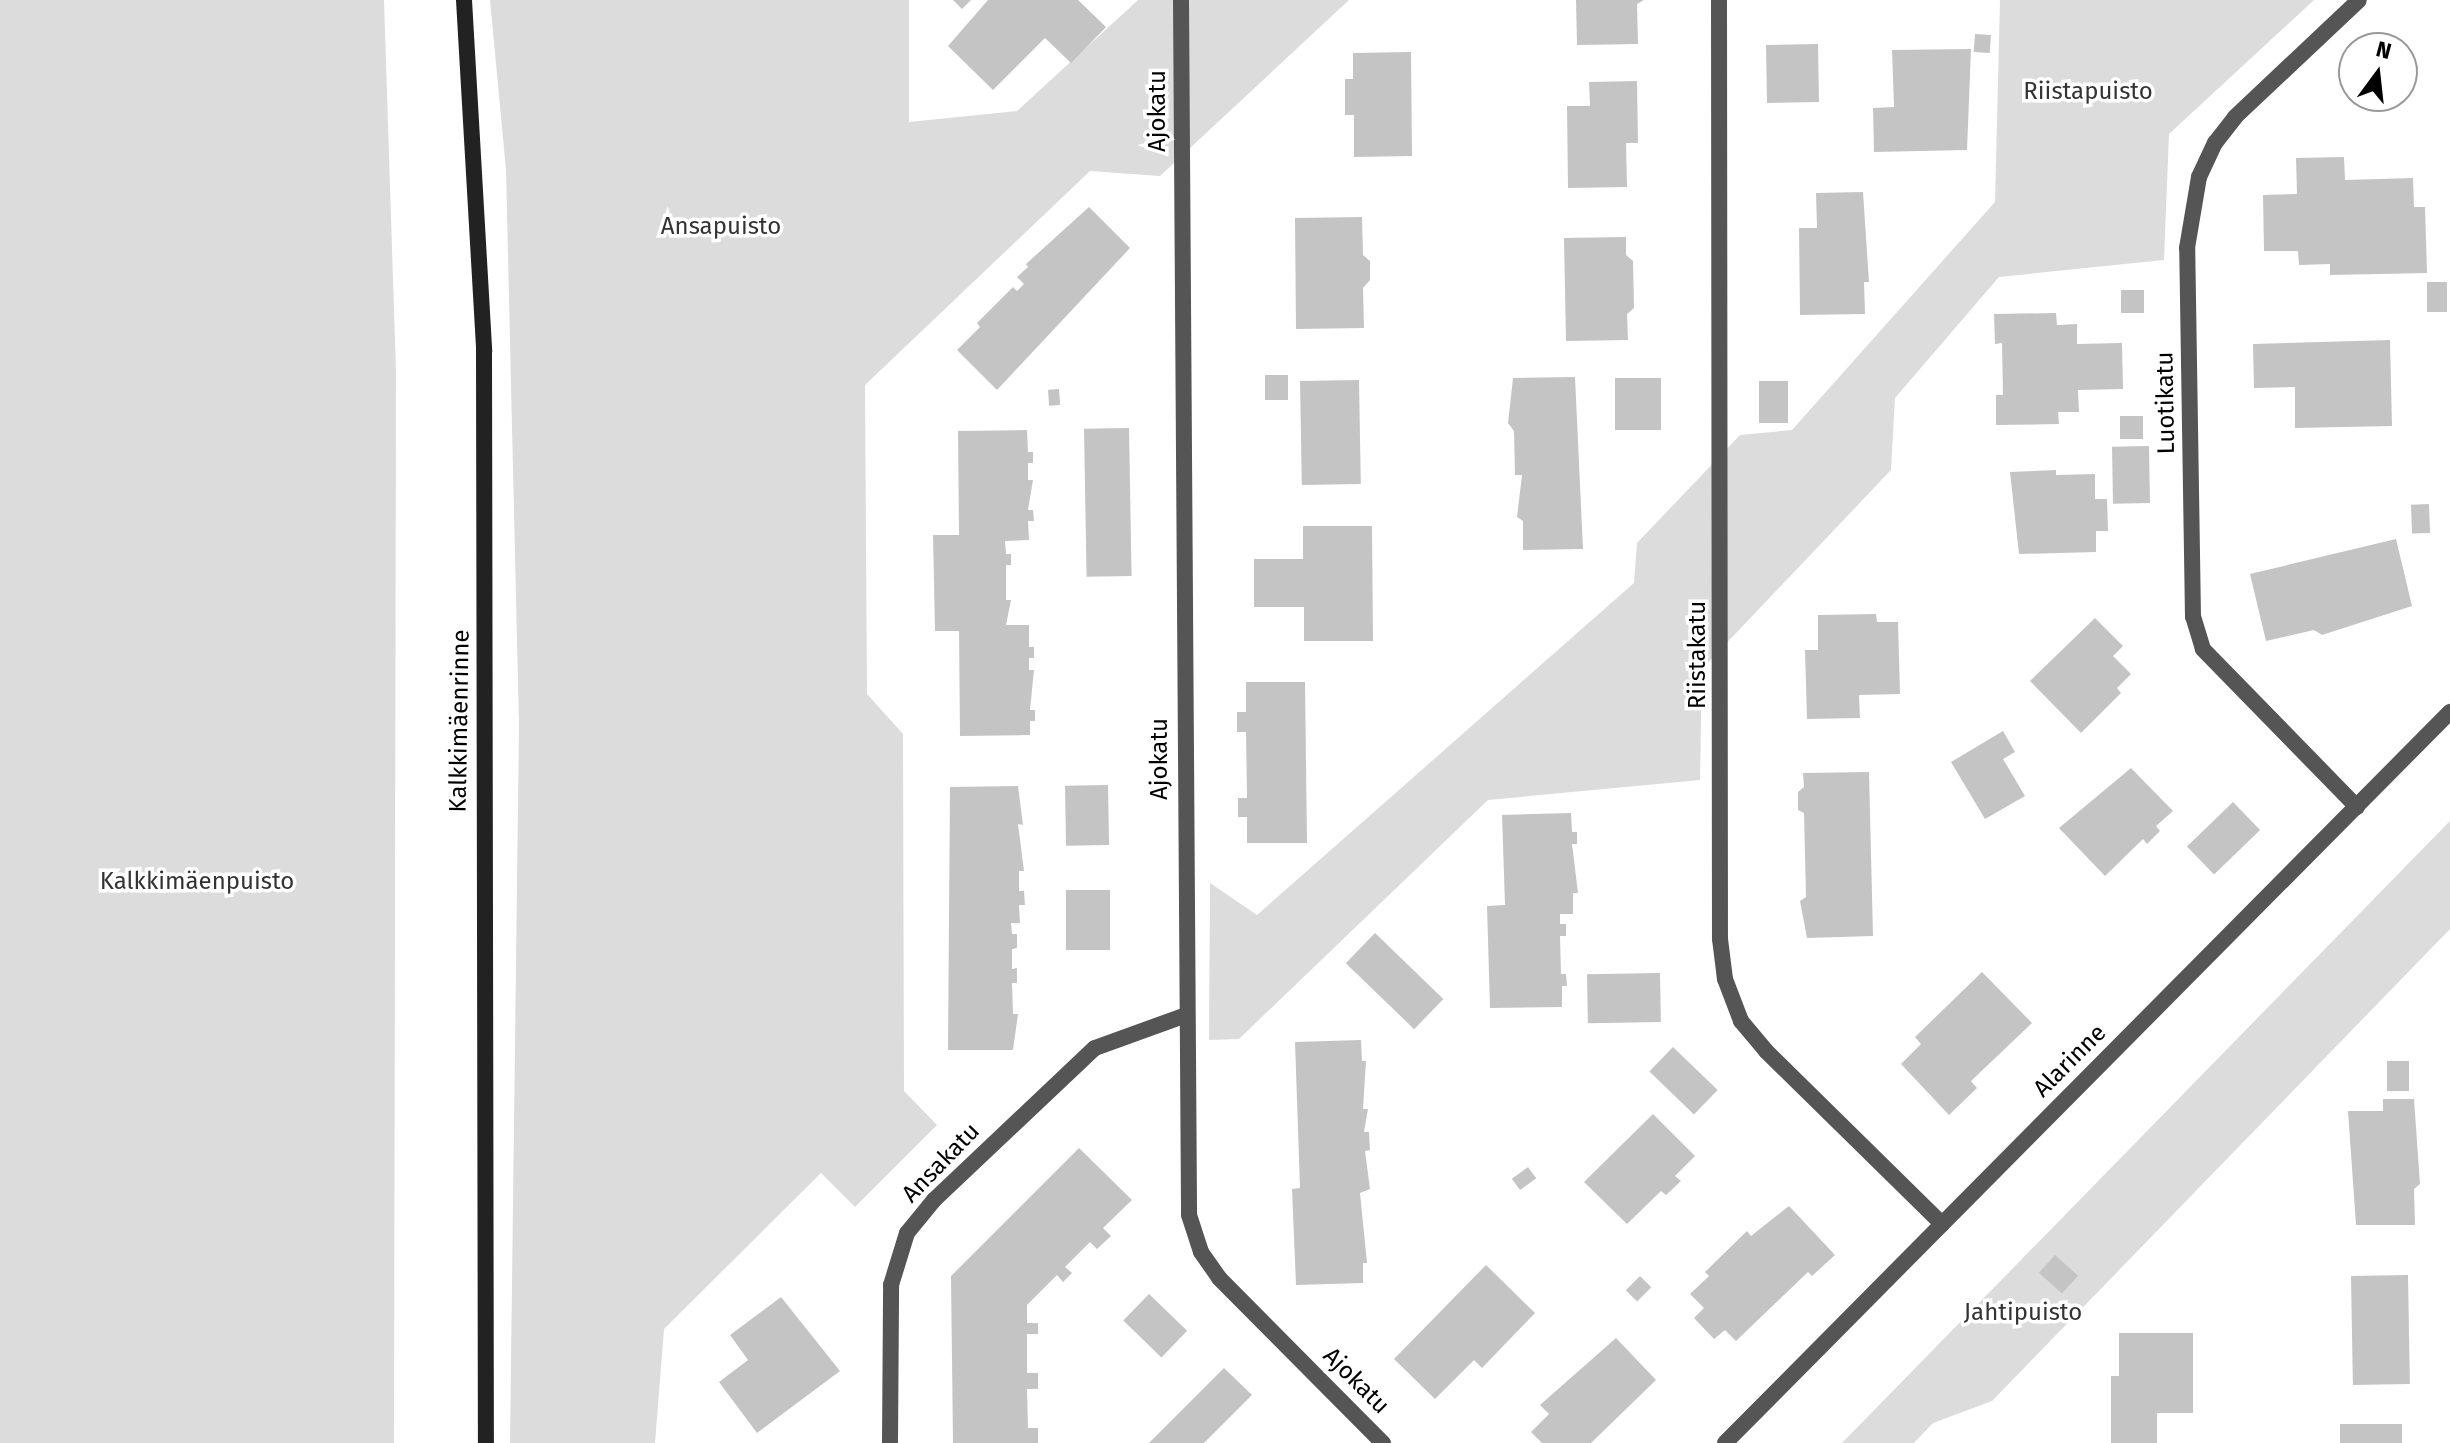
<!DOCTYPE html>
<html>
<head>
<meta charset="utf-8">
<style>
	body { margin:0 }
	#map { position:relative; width:2450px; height:1443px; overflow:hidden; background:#fff; font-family:"Fira Sans",sans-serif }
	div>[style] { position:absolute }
	.green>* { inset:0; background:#dcdcdc }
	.building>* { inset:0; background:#c4c4c4; transform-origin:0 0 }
	.street>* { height:16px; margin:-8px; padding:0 8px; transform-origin:8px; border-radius:8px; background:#555 }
	.secondary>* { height:16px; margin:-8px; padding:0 8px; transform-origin:8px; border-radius:8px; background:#222 }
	span { translate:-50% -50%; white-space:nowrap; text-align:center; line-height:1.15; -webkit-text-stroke:7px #fff; paint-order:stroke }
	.park-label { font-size:24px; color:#333 }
	.street-label { font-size:24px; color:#000 }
	.north { position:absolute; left:2338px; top:32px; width:80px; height:80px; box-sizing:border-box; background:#fff; border:2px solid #999; border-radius:50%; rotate:15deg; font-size:22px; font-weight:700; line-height:32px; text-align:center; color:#000 }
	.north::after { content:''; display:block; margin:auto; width:28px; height:36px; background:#000; clip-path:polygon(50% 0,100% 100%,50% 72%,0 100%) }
</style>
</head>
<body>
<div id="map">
	<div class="green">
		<i style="clip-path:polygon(0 0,384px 0,396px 372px,394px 1443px,0 1443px)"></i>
		<i style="clip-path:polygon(490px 0,909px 0,909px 122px,1017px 111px,1138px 0,1349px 0,1160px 176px,1090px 171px,865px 385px,867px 694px,903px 734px,904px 1091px,937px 1125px,855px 1207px,821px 1173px,664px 1329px,655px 1443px,510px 1443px,519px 725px,506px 170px)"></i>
		<i style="clip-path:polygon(2000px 0,2314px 0,2169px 134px,2164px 260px,1999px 277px,1895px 398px,1891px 470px,1702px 669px,1700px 780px,1488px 800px,1239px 1039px,1209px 1040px,1210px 883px,1257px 915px,1634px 583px,1637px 543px,1740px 435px,1792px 430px,1995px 202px)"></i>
		<i style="clip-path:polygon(2450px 821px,2450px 929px,1992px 1401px,1933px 1423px,1914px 1443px,1842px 1443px)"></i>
	</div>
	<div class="building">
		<i style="clip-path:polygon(953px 0,971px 0,962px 9px)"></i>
		<i style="clip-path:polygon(988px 0,1078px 0,1106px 27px,1071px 63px,1045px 38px,993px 90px,948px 46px)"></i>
		<i style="clip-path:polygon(1576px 0,1644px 0,1637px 4px,1638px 44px,1577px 45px)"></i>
		<i style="left:1975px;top:34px;width:16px;height:18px;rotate:4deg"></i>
		<i style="left:1818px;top:44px;width:58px;height:52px;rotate:89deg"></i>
		<i style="clip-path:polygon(1971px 49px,1967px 150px,1874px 152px,1873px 108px,1894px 107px,1892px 50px)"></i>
		<i style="clip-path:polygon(1411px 52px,1412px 156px,1354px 157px,1354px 115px,1345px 115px,1345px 79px,1353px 79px,1353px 53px)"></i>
		<i style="clip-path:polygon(1637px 81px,1638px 143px,1626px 143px,1627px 187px,1568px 188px,1567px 106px,1590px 106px,1589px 82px)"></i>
		<i style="clip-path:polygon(2344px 157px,2345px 180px,2413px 178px,2414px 207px,2425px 207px,2427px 273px,2330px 275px,2330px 264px,2299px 265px,2298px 251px,2264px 251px,2263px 195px,2297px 194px,2296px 158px)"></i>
		<i style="clip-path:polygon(1863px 192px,1869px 282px,1864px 282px,1865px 314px,1800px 315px,1799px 228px,1817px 228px,1816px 193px)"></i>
		<i style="clip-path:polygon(1089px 207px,1130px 248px,997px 390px,957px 350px,980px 327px,977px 323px,1013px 287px,1017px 291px,1024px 284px,1017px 277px,1028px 267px,1026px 264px)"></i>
		<i style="clip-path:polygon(1362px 217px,1363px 255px,1370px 261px,1370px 280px,1363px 288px,1364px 328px,1296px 329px,1295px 218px)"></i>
		<i style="clip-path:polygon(1626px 237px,1626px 255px,1633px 261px,1634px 308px,1627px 314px,1628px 340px,1566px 341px,1564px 238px)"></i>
		<i style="left:2427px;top:282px;width:20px;height:30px"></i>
		<i style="left:2144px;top:290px;width:23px;height:23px;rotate:90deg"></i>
		<i style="clip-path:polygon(2056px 313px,2057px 325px,2077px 324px,2077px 344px,2122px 343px,2123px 389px,2078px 390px,2079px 412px,2058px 412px,2059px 424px,1996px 425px,1996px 395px,2003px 395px,2002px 343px,1995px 344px,1994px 314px)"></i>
		<i style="clip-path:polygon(2390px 340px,2392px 426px,2295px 428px,2295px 387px,2254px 388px,2253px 344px)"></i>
		<i style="left:1265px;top:375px;width:23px;height:25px"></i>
		<i style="clip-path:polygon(1575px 377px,1583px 549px,1523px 550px,1523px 521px,1517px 517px,1522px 475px,1515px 475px,1514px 431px,1508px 423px,1513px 378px)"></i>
		<i style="left:1615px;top:378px;width:46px;height:52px"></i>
		<i style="left:1359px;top:380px;width:104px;height:59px;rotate:89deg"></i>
		<i style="left:1788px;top:381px;width:42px;height:29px;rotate:90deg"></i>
		<i style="left:1059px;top:389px;width:16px;height:11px;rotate:86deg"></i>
		<i style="left:2120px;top:416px;width:23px;height:23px"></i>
		<i style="left:1129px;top:428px;width:148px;height:45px;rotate:89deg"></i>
		<i style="clip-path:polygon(1027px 430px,1028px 452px,1033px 452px,1033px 463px,1028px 463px,1028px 480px,1033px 480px,1028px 510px,1033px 510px,1034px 521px,1028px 521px,1029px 540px,1005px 541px,1006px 554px,1011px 554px,1011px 565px,1006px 565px,1006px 600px,1011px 600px,1006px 625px,1029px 625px,1029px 647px,1034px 647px,1034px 658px,1029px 658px,1029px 670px,1034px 670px,1030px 710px,1035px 710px,1035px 721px,1030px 721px,1030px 735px,960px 736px,959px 631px,935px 631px,933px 535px,959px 535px,958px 431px)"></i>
		<i style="left:2149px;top:446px;width:57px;height:37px;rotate:89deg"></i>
		<i style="clip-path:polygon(2056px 470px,2056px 475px,2095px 474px,2095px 499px,2107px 499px,2108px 531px,2096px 531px,2096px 552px,2019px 554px,2010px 472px)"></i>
		<i style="left:2429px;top:504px;width:29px;height:18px;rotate:88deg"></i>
		<i style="clip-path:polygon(1303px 526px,1372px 526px,1373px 641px,1304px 641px,1304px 607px,1254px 607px,1254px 559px,1303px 559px)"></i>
		<i style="clip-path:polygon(2396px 539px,2412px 606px,2322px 635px,2314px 630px,2266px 641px,2250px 574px)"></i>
		<i style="clip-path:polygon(1876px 614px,1877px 622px,1898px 622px,1900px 694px,1859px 695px,1860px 718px,1807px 719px,1805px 650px,1818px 650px,1818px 615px)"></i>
		<i style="clip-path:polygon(2095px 618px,2123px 646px,2113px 656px,2131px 674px,2117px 688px,2121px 693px,2081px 733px,2030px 681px)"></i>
		<i style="clip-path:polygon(1246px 682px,1305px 682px,1307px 843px,1247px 843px,1247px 817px,1238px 817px,1238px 798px,1247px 798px,1246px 732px,1237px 732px,1237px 712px,1246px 712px)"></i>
		<i style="clip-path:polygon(2003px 731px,2015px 752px,2003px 759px,2025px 796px,1985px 819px,1951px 762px)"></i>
		<i style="clip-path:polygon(2131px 768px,2173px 811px,2156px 826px,2160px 831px,2147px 844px,2143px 839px,2105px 876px,2059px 828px)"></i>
		<i style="clip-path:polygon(1869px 772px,1873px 936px,1807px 938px,1800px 901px,1806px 897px,1804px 813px,1798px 810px,1798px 792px,1804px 787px,1803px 773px)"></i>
		<i style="left:1108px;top:785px;width:60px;height:43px;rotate:89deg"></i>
		<i style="clip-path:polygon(1018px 786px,1023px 825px,1018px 824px,1024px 871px,1019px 871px,1019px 891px,1024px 891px,1025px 905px,1019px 905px,1020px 923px,1011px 923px,1012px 934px,1017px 934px,1017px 948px,1012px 949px,1012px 969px,1017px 968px,1017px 983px,1012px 983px,1013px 1014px,1018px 1014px,1013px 1050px,948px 1050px,950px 787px)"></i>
		<i style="left:2233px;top:802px;width:39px;height:64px;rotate:46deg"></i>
		<i style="clip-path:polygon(1571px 813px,1572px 832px,1577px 832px,1577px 844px,1572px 844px,1578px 893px,1573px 893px,1573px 914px,1560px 914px,1560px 924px,1566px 924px,1566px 936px,1560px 936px,1561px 974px,1566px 974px,1567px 986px,1562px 986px,1562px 1007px,1490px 1008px,1487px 906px,1505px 905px,1502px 815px)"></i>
		<i style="left:1110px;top:890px;width:60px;height:44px;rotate:90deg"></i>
		<i style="left:1375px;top:933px;width:95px;height:42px;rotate:44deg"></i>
		<i style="clip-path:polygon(1982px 972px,2032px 1023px,1971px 1081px,1977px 1088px,1949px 1115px,1901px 1064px,1921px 1044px,1915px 1037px)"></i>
		<i style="left:1660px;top:973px;width:49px;height:73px;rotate:89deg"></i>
		<i style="clip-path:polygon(1361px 1040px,1362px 1061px,1366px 1061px,1363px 1109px,1368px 1109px,1364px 1132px,1369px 1132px,1370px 1150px,1365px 1151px,1370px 1189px,1360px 1193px,1367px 1263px,1363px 1263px,1363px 1283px,1296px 1285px,1292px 1189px,1300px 1188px,1295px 1042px)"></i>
		<i style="left:1673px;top:1047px;width:62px;height:34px;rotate:44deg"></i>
		<i style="left:2387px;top:1061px;width:22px;height:30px"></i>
		<i style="clip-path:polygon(2383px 1099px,2414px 1099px,2420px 1184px,2414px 1189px,2415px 1225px,2356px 1225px,2348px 1111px,2383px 1111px)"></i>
		<i style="clip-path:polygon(1653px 1114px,1695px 1156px,1675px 1176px,1681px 1181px,1666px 1195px,1661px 1191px,1627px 1224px,1584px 1182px)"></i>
		<i style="clip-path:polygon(1079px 1148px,1132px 1200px,1103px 1228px,1111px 1236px,1097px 1249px,1090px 1242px,1065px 1267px,1072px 1273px,1063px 1282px,1057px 1275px,1027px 1305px,1027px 1323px,1038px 1323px,1038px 1334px,1027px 1334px,1027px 1373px,1038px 1373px,1038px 1389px,1027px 1389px,1028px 1428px,1038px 1428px,1038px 1443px,953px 1443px,951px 1276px)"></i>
		<i style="left:1528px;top:1167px;width:14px;height:20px;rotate:54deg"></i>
		<i style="clip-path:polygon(1789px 1206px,1835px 1255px,1812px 1276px,1808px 1272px,1736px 1341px,1725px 1330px,1714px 1339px,1694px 1318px,1704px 1308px,1690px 1294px,1709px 1276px,1705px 1272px,1747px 1231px,1751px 1236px)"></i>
		<i style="left:2055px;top:1255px;width:31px;height:24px;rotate:42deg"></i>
		<i style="clip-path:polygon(1486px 1265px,1535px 1313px,1482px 1368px,1474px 1360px,1435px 1399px,1394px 1359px)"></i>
		<i style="left:2408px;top:1275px;width:109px;height:57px;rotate:89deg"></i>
		<i style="left:1640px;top:1276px;width:16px;height:20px;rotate:45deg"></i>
		<i style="left:1149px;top:1294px;width:53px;height:37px;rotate:44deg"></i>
		<i style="clip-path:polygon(781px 1297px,840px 1371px,757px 1433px,719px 1382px,748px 1360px,730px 1335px)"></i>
		<i style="clip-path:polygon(2119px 1333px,2193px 1333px,2193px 1413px,2157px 1413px,2157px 1443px,2111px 1443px,2111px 1376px,2119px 1376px)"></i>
		<i style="clip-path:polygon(1616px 1338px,1656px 1380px,1591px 1443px,1542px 1443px,1531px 1432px,1549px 1414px,1540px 1405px)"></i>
		<i style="clip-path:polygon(1224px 1368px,1252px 1395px,1204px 1443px,1149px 1443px)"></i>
		<i style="left:2340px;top:1424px;width:62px;height:19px"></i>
	</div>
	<div class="street">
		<i style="left:1181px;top:0;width:1215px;rotate:89.62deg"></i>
		<i style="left:1189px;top:1215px;width:39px;rotate:72deg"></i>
		<i style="left:1201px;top:1252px;width:32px;rotate:55deg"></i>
		<i style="left:1219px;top:1278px;width:233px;rotate:45.2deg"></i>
		<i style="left:1719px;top:0;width:939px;rotate:89.94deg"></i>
		<i style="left:1720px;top:939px;width:40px;rotate:82.9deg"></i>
		<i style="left:1725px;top:979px;width:45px;rotate:69.1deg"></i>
		<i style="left:1741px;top:1021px;width:39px;rotate:50deg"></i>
		<i style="left:1766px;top:1051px;width:247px;rotate:44.5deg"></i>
		<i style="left:2357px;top:807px;width:221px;rotate:-134.3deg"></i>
		<i style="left:2203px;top:649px;width:34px;rotate:-107deg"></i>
		<i style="left:2193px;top:617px;width:369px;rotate:-90.9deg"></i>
		<i style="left:2187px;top:248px;width:72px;rotate:-80.4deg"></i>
		<i style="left:2199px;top:177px;width:38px;rotate:-65deg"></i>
		<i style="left:2215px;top:143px;width:33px;rotate:-52deg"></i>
		<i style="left:2235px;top:117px;width:170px;rotate:-43.3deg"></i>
		<i style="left:890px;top:1443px;width:158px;rotate:-89.6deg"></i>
		<i style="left:891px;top:1285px;width:54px;rotate:-72.9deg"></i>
		<i style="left:907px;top:1233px;width:43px;rotate:-50.7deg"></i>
		<i style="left:934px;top:1200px;width:221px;rotate:-43.4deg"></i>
		<i style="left:1095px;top:1048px;width:97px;rotate:-19.9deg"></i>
		<i style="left:1725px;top:1443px;width:1030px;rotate:-45.24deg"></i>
	</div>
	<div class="secondary">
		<i style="left:464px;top:0;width:352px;rotate:86.7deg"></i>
		<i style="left:484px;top:351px;width:1092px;rotate:89.9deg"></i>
	</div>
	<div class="park-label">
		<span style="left:2088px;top:92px">Riistapuisto</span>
		<span style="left:721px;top:227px">Ansapuisto</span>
		<span style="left:197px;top:882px">Kalkkimäenpuisto</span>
		<span style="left:2023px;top:1313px">Jahtipuisto</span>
	</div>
	<div class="street-label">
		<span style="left:1158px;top:111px;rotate:-90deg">Ajokatu</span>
		<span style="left:2166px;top:403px;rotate:-91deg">Luotikatu</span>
		<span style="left:1698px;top:655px;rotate:-90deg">Riistakatu</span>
		<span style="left:460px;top:721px;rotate:-89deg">Kalkkimäenrinne</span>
		<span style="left:1160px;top:759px;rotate:-90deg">Ajokatu</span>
		<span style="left:2070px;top:1061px;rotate:-45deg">Alarinne</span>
		<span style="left:941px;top:1163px;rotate:-46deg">Ansakatu</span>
		<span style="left:1356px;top:1381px;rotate:45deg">Ajokatu</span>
	</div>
	<div class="north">N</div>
</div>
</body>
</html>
